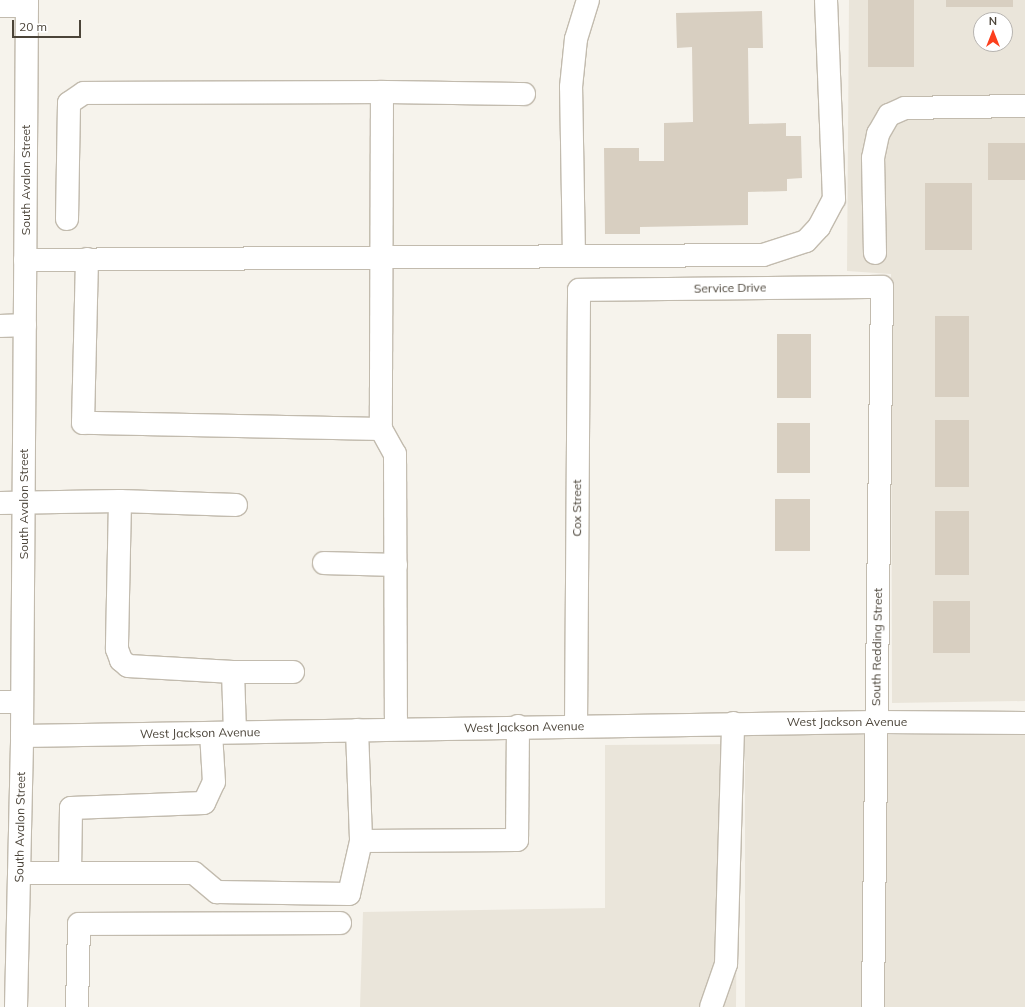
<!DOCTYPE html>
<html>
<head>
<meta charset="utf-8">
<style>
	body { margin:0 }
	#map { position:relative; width:1025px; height:1007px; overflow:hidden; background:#f6f3ec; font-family:Mulish,sans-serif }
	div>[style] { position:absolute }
	.residential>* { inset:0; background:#eae5da; transform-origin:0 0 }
	.building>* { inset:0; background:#d8cfc1; transform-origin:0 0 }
	.roads { filter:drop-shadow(1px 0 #c2bbae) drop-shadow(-1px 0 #c2bbae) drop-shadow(0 1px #c2bbae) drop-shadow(0 -1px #c2bbae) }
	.minor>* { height:22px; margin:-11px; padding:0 11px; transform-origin:11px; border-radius:11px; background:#fff }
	span { translate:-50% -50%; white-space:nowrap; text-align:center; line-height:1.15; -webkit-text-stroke:4px #fff; paint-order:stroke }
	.street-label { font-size:12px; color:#4b4439 }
	.north { position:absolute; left:973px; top:12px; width:40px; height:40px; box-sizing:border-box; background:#fff; border:1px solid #b7b4b0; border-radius:50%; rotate:0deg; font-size:11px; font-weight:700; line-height:16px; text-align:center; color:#4b4439 }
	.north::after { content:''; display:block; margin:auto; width:14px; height:18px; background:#fc3f1d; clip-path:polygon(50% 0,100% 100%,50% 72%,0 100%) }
	.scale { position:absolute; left:12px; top:20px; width:69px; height:18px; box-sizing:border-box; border:2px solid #4b4439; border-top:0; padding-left:5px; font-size:12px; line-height:14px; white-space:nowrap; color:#4b4439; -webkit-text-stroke:3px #fff; paint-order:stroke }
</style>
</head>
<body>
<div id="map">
	<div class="residential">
		<i style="clip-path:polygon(evenodd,849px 0,1025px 0,1025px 701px,892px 703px,891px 274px,847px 271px,849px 0,981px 20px,1005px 20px,1005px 44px,981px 44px,981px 20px)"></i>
		<i style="left:745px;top:735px;width:280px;height:272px"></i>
		<i style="clip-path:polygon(738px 744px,736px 1007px,360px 1007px,363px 912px,605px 908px,605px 745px)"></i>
	</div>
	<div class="building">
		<i style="left:868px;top:0;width:46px;height:67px"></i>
		<i style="left:946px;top:0;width:67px;height:7px"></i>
		<i style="clip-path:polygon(762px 11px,763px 48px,748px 48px,749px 124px,786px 123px,786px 136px,801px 136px,802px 178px,787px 179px,787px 191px,748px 192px,748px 225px,640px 227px,640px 234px,605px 234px,604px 148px,639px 148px,639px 161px,664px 161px,664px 123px,693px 122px,692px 47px,677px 48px,676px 13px)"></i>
		<i style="left:988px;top:143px;width:37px;height:37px"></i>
		<i style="left:925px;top:183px;width:47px;height:67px"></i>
		<i style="left:935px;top:316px;width:34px;height:81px"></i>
		<i style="left:777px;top:334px;width:34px;height:64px"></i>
		<i style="left:935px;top:420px;width:34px;height:67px"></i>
		<i style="left:777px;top:423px;width:33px;height:50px"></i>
		<i style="left:775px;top:499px;width:35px;height:52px"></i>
		<i style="left:935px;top:511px;width:34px;height:64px"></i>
		<i style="left:933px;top:601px;width:37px;height:52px"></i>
	</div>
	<div class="roads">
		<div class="minor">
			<i style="left:0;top:6px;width:27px"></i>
			<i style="left:382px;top:92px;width:142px;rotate:0.8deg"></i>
			<i style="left:67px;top:219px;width:116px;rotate:-89deg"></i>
			<i style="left:69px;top:103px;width:18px;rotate:-34deg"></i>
			<i style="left:84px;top:93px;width:298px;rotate:-0.2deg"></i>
			<i style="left:382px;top:92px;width:337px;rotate:90.2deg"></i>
			<i style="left:381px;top:429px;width:298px;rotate:-178.8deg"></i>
			<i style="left:83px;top:423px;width:164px;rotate:-88.6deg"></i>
			<i style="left:875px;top:253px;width:95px;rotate:-91.2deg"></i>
			<i style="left:873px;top:158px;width:25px;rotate:-78deg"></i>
			<i style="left:878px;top:134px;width:22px;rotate:-60deg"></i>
			<i style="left:889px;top:115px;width:17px;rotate:-24deg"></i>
			<i style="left:905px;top:108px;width:120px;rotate:-1deg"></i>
			<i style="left:574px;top:256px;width:169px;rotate:-91deg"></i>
			<i style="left:571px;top:87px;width:48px;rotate:-84.1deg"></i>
			<i style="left:576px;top:39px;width:41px;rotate:-72.9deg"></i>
			<i style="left:25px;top:260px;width:738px;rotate:-0.39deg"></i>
			<i style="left:763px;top:255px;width:45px;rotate:-18deg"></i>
			<i style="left:806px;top:241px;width:19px;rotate:-47deg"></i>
			<i style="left:819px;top:227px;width:32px;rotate:-62deg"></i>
			<i style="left:834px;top:199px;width:199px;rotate:-92.3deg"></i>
			<i style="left:0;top:326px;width:25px;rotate:-2deg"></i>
			<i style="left:381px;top:429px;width:29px;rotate:61deg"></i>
			<i style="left:395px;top:454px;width:275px;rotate:89.8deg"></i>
			<i style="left:120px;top:501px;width:116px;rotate:2deg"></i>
			<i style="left:0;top:503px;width:120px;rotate:-1deg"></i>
			<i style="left:120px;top:501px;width:148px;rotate:91.2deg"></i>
			<i style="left:117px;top:649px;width:12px;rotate:70deg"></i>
			<i style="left:121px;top:660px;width:9px;rotate:41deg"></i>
			<i style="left:128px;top:666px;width:105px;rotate:3.3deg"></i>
			<i style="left:233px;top:672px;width:60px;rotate:88.1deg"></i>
			<i style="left:324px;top:563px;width:72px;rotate:1.6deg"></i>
			<i style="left:233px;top:672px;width:60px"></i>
			<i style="left:0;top:702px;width:22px"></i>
			<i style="left:576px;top:726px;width:436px;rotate:-89.6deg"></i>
			<i style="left:579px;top:290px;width:303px;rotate:-0.6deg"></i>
			<i style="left:882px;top:287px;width:720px;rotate:90.72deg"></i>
			<i style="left:357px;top:730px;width:111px;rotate:87.9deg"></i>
			<i style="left:22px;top:736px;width:854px;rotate:-0.94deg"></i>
			<i style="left:876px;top:722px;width:149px;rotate:0.4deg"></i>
			<i style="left:19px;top:873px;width:175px"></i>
			<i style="left:194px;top:873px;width:30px;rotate:40deg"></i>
			<i style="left:217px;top:892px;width:132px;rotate:0.9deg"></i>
			<i style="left:349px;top:894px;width:54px;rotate:-77.2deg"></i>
			<i style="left:361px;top:841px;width:156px;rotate:-0.4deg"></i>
			<i style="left:517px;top:840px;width:114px;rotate:-89.5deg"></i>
			<i style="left:70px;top:873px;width:65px;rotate:-89.1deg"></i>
			<i style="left:71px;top:808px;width:133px;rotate:-2.2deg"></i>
			<i style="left:204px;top:803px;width:23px;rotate:-65deg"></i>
			<i style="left:214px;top:782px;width:49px;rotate:-93.5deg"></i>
			<i style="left:16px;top:1007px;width:271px;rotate:-88.7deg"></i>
			<i style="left:22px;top:736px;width:736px;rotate:-89.61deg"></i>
			<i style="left:77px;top:1007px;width:83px;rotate:-88.6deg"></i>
			<i style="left:79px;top:924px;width:261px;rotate:-0.2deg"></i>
			<i style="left:711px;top:1007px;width:46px;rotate:-70.8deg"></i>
			<i style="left:726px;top:964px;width:241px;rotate:-88.3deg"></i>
		</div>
	</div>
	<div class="street-label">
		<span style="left:26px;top:180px;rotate:-90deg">South Avalon Street</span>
		<span style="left:730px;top:288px;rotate:-1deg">Service Drive</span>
		<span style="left:24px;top:504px;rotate:-90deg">South Avalon Street</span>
		<span style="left:577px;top:508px;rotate:-90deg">Cox Street</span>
		<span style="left:877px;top:647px;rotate:-89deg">South Redding Street</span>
		<span style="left:847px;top:722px">West Jackson Avenue</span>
		<span style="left:524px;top:727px;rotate:-1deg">West Jackson Avenue</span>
		<span style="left:200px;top:733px;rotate:-1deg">West Jackson Avenue</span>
		<span style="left:20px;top:827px;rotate:-89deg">South Avalon Street</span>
	</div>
	<div class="north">N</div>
	<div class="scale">20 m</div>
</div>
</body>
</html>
